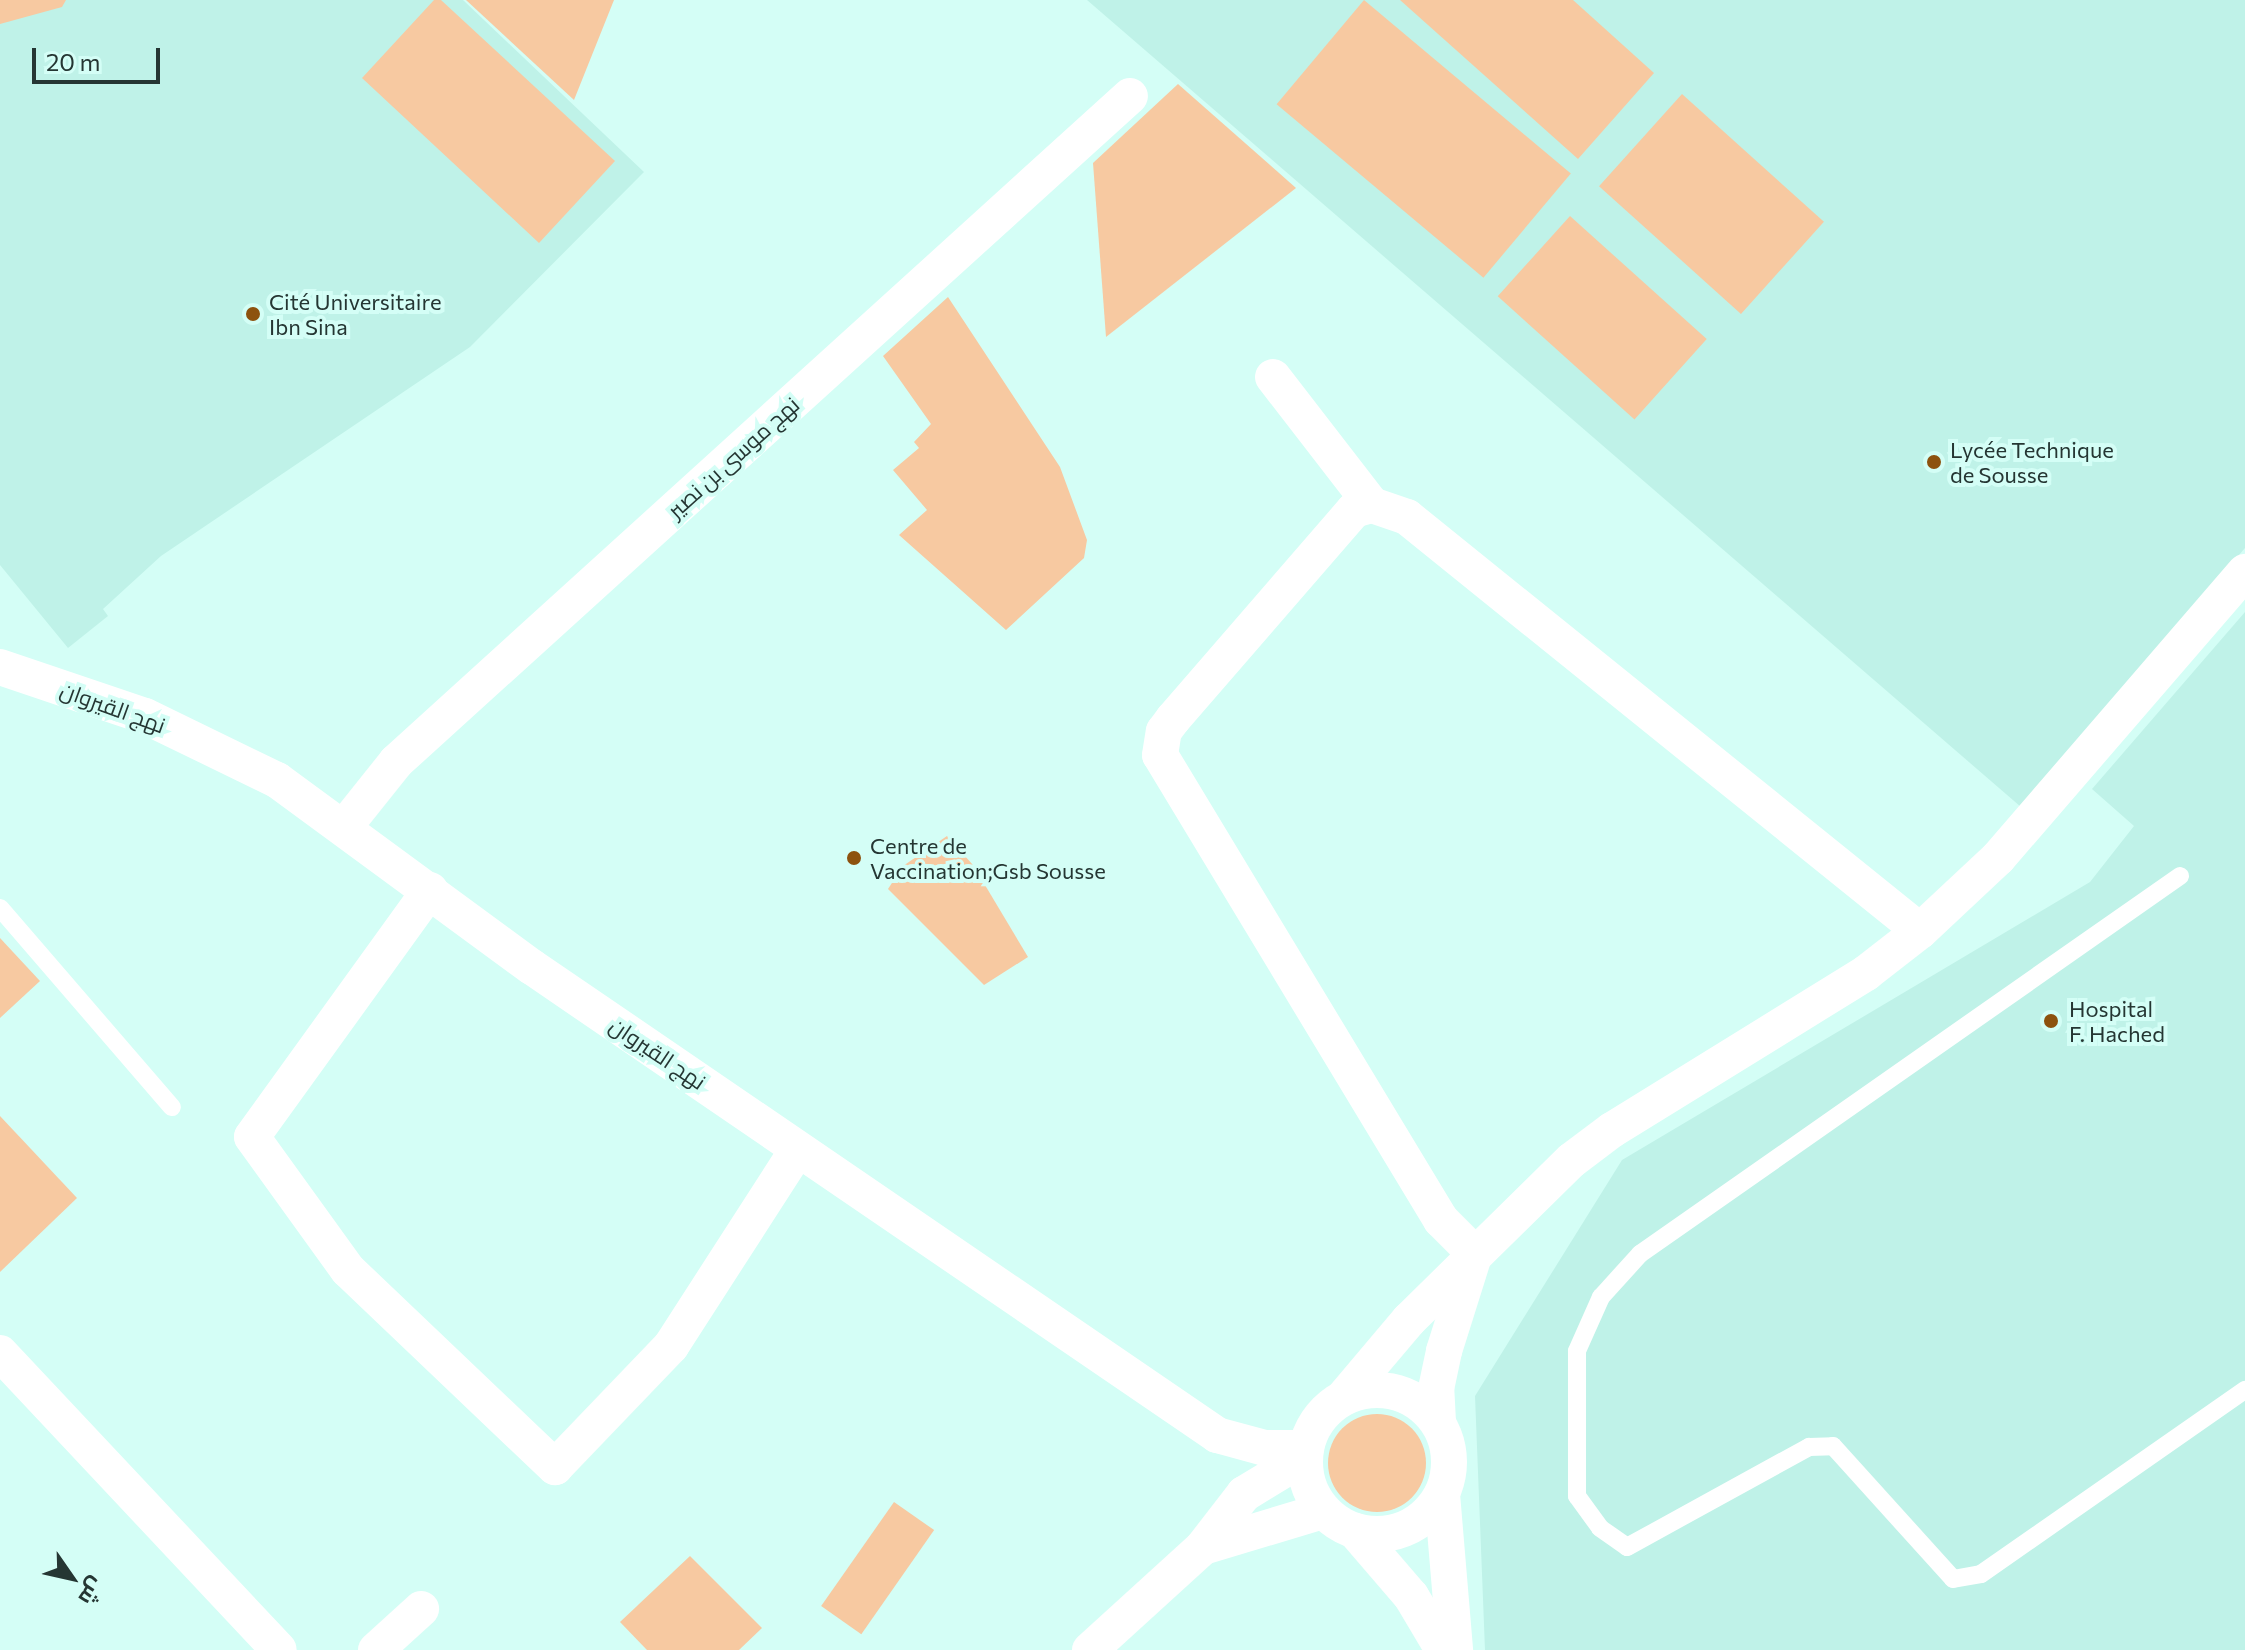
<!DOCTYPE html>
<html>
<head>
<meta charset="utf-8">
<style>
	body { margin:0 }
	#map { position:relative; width:2245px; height:1650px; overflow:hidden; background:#d4fef6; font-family:Commissioner,Cairo,sans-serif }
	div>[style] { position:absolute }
	.built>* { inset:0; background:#bff2e8 }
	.green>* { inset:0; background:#f7c9a1; transform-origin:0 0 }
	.round { border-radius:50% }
	.lane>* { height:18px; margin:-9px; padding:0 9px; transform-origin:9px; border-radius:9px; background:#fff }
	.street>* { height:36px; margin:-18px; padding:0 18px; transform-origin:18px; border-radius:18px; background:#fff }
	.street>.ring { margin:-18px; padding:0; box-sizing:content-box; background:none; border:36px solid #fff; border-radius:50% }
	.dots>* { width:22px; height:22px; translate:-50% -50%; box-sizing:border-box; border:4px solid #d4fef6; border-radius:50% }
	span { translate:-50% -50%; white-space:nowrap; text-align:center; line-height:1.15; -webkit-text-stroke:8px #d4fef6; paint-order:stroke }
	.poi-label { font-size:22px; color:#253633 }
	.left { translate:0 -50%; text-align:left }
	.street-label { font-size:22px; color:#253633 }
	.north { position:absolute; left:32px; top:1538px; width:80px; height:80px; -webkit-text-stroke:6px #d4fef6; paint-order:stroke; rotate:124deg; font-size:22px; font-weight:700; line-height:32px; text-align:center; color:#253633 }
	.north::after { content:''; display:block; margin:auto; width:28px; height:36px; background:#253633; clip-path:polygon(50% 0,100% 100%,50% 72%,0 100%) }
	.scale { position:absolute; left:32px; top:48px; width:128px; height:36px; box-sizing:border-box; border:4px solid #253633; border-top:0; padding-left:10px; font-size:24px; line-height:28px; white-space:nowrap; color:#253633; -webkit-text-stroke:6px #d4fef6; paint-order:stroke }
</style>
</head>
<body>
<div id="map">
	<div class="built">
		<i style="clip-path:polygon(0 0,463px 0,644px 172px,470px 347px,161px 556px,103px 609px,108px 616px,68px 648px,0 565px)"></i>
		<i style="clip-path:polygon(1087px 0,2245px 0,2245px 548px,2021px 807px)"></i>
		<i style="clip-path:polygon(2245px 612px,2245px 1650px,1485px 1650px,1475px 1396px,1622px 1160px,2090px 882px,2134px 826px,2092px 789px)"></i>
	</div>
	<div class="green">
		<i style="clip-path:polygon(0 0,66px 0,62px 7px,0 24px)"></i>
		<i style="clip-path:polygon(434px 0,441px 0,615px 161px,539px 243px,362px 78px)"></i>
		<i style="clip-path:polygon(466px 0,614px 0,574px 100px)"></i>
		<i style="left:1364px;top:0;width:270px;height:136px;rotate:40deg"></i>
		<i style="clip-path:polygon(1400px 0,1573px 0,1654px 73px,1578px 159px)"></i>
		<i style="clip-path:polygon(1178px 84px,1296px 188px,1106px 337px,1093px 163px)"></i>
		<i style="left:1682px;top:94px;width:191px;height:124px;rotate:42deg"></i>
		<i style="left:1570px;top:216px;width:184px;height:108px;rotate:42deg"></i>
		<i style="clip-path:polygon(948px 297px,1060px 467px,1087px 540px,1084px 558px,1006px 630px,899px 535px,927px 510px,893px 470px,919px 448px,914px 442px,931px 424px,883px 356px)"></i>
		<i style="clip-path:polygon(947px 836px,973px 865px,1028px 957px,984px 985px,888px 889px,903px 866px)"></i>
		<i style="clip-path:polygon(0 938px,40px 981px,0 1018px)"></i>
		<i style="clip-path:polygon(0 1116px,77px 1198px,0 1272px)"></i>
		<i class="round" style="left:1328px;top:1414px;width:98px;height:98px"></i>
		<i style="left:894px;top:1502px;width:49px;height:127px;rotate:35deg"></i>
		<i style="clip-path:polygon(690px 1556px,762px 1628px,739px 1650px,647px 1650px,620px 1622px)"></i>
	</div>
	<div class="lane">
		<i style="left:2180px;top:876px;width:659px;rotate:145.01deg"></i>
		<i style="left:1640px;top:1254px;width:58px;rotate:132.2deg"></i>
		<i style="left:1601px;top:1297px;width:59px;rotate:114deg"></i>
		<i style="left:1577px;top:1351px;width:145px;rotate:90deg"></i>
		<i style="left:1577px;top:1496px;width:39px;rotate:54deg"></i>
		<i style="left:1600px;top:1528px;width:33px;rotate:35deg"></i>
		<i style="left:1627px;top:1547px;width:208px;rotate:-28.8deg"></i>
		<i style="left:1809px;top:1447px;width:24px;rotate:-2deg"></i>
		<i style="left:1833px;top:1446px;width:179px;rotate:47.9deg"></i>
		<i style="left:1953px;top:1579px;width:28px;rotate:-10deg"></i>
		<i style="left:1981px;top:1574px;width:322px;rotate:-34.9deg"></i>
		<i style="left:0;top:908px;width:263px;rotate:49.2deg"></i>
	</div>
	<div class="street">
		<i style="left:1273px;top:377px;width:162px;rotate:52.3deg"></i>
		<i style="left:0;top:667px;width:153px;rotate:18.7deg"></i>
		<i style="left:145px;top:716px;width:147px;rotate:25.9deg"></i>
		<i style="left:277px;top:780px;width:316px;rotate:36.3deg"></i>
		<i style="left:532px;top:967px;width:830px;rotate:34.34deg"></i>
		<i style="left:1217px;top:1435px;width:50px;rotate:15.2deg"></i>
		<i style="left:1265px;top:1448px;width:41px"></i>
		<i style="left:345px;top:826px;width:82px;rotate:-51.4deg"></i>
		<i style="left:396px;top:762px;width:991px;rotate:-42.22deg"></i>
		<i style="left:430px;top:890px;width:304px;rotate:125.8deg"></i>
		<i style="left:252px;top:1137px;width:164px;rotate:54.2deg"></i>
		<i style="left:348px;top:1270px;width:286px;rotate:43.6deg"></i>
		<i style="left:555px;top:1467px;width:168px;rotate:-46.2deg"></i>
		<i style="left:671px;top:1346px;width:234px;rotate:-57.2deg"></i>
		<i style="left:1475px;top:1254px;width:48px;rotate:-135deg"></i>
		<i style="left:1441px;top:1220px;width:543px;rotate:-121.14deg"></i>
		<i style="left:1160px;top:755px;width:24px;rotate:-81deg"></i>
		<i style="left:1164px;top:731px;width:15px;rotate:-53deg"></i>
		<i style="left:1173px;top:719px;width:276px;rotate:-49.1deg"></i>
		<i style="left:1354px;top:510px;width:19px;rotate:-16deg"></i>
		<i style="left:1372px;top:505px;width:37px;rotate:19deg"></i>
		<i style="left:1407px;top:517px;width:659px;rotate:38.9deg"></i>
		<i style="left:0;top:1353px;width:407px;rotate:46.8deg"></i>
		<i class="ring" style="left:1305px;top:1390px;width:108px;height:108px"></i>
		<i style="left:1343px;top:1398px;width:102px;rotate:-49.8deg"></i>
		<i style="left:1409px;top:1320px;width:228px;rotate:-44.5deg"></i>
		<i style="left:1572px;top:1160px;width:50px;rotate:-36.9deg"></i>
		<i style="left:1612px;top:1130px;width:299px;rotate:-31.7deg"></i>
		<i style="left:1866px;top:973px;width:68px;rotate:-37.9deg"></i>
		<i style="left:1920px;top:931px;width:107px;rotate:-43.1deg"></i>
		<i style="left:1998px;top:858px;width:378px;rotate:-49.2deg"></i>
		<i style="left:1438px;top:1422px;width:33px;rotate:-93deg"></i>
		<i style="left:1436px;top:1389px;width:39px;rotate:-78deg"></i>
		<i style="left:1444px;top:1351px;width:96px;rotate:-72.5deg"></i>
		<i style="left:1442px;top:1494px;width:157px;rotate:85.2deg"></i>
		<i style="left:1355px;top:1531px;width:86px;rotate:49.3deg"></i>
		<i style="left:1411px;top:1596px;width:63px;rotate:59.3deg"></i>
		<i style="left:1203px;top:1547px;width:125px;rotate:-16.7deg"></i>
		<i style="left:376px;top:1650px;width:61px;rotate:-42.3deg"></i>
		<i style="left:1090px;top:1650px;width:153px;rotate:-42.3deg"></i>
		<i style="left:1203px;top:1547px;width:67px;rotate:-52.3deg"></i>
		<i style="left:1244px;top:1494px;width:71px;rotate:-31.2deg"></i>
	</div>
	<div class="dots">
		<i style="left:253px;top:314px;background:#8d520e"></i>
		<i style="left:1934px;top:462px;background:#8d520e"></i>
		<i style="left:854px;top:858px;background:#8d520e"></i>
		<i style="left:2051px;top:1021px;background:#8d520e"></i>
	</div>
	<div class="poi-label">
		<span class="left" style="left:269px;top:314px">Cité Universitaire<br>Ibn Sina</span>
		<span class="left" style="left:1950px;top:462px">Lycée Technique<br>de Sousse</span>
		<span class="left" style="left:870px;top:858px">Centre de<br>Vaccination;Gsb Sousse</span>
		<span class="left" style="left:2069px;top:1021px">Hospital<br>F. Hached</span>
	</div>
	<div class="street-label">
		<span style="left:733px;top:457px;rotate:-42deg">نهج موسى بن نصير</span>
		<span style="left:113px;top:707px;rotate:20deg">نهج القيروان</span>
		<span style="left:658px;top:1053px;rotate:34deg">نهج القيروان</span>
	</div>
	<div class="north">ش</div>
	<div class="scale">20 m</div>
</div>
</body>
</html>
